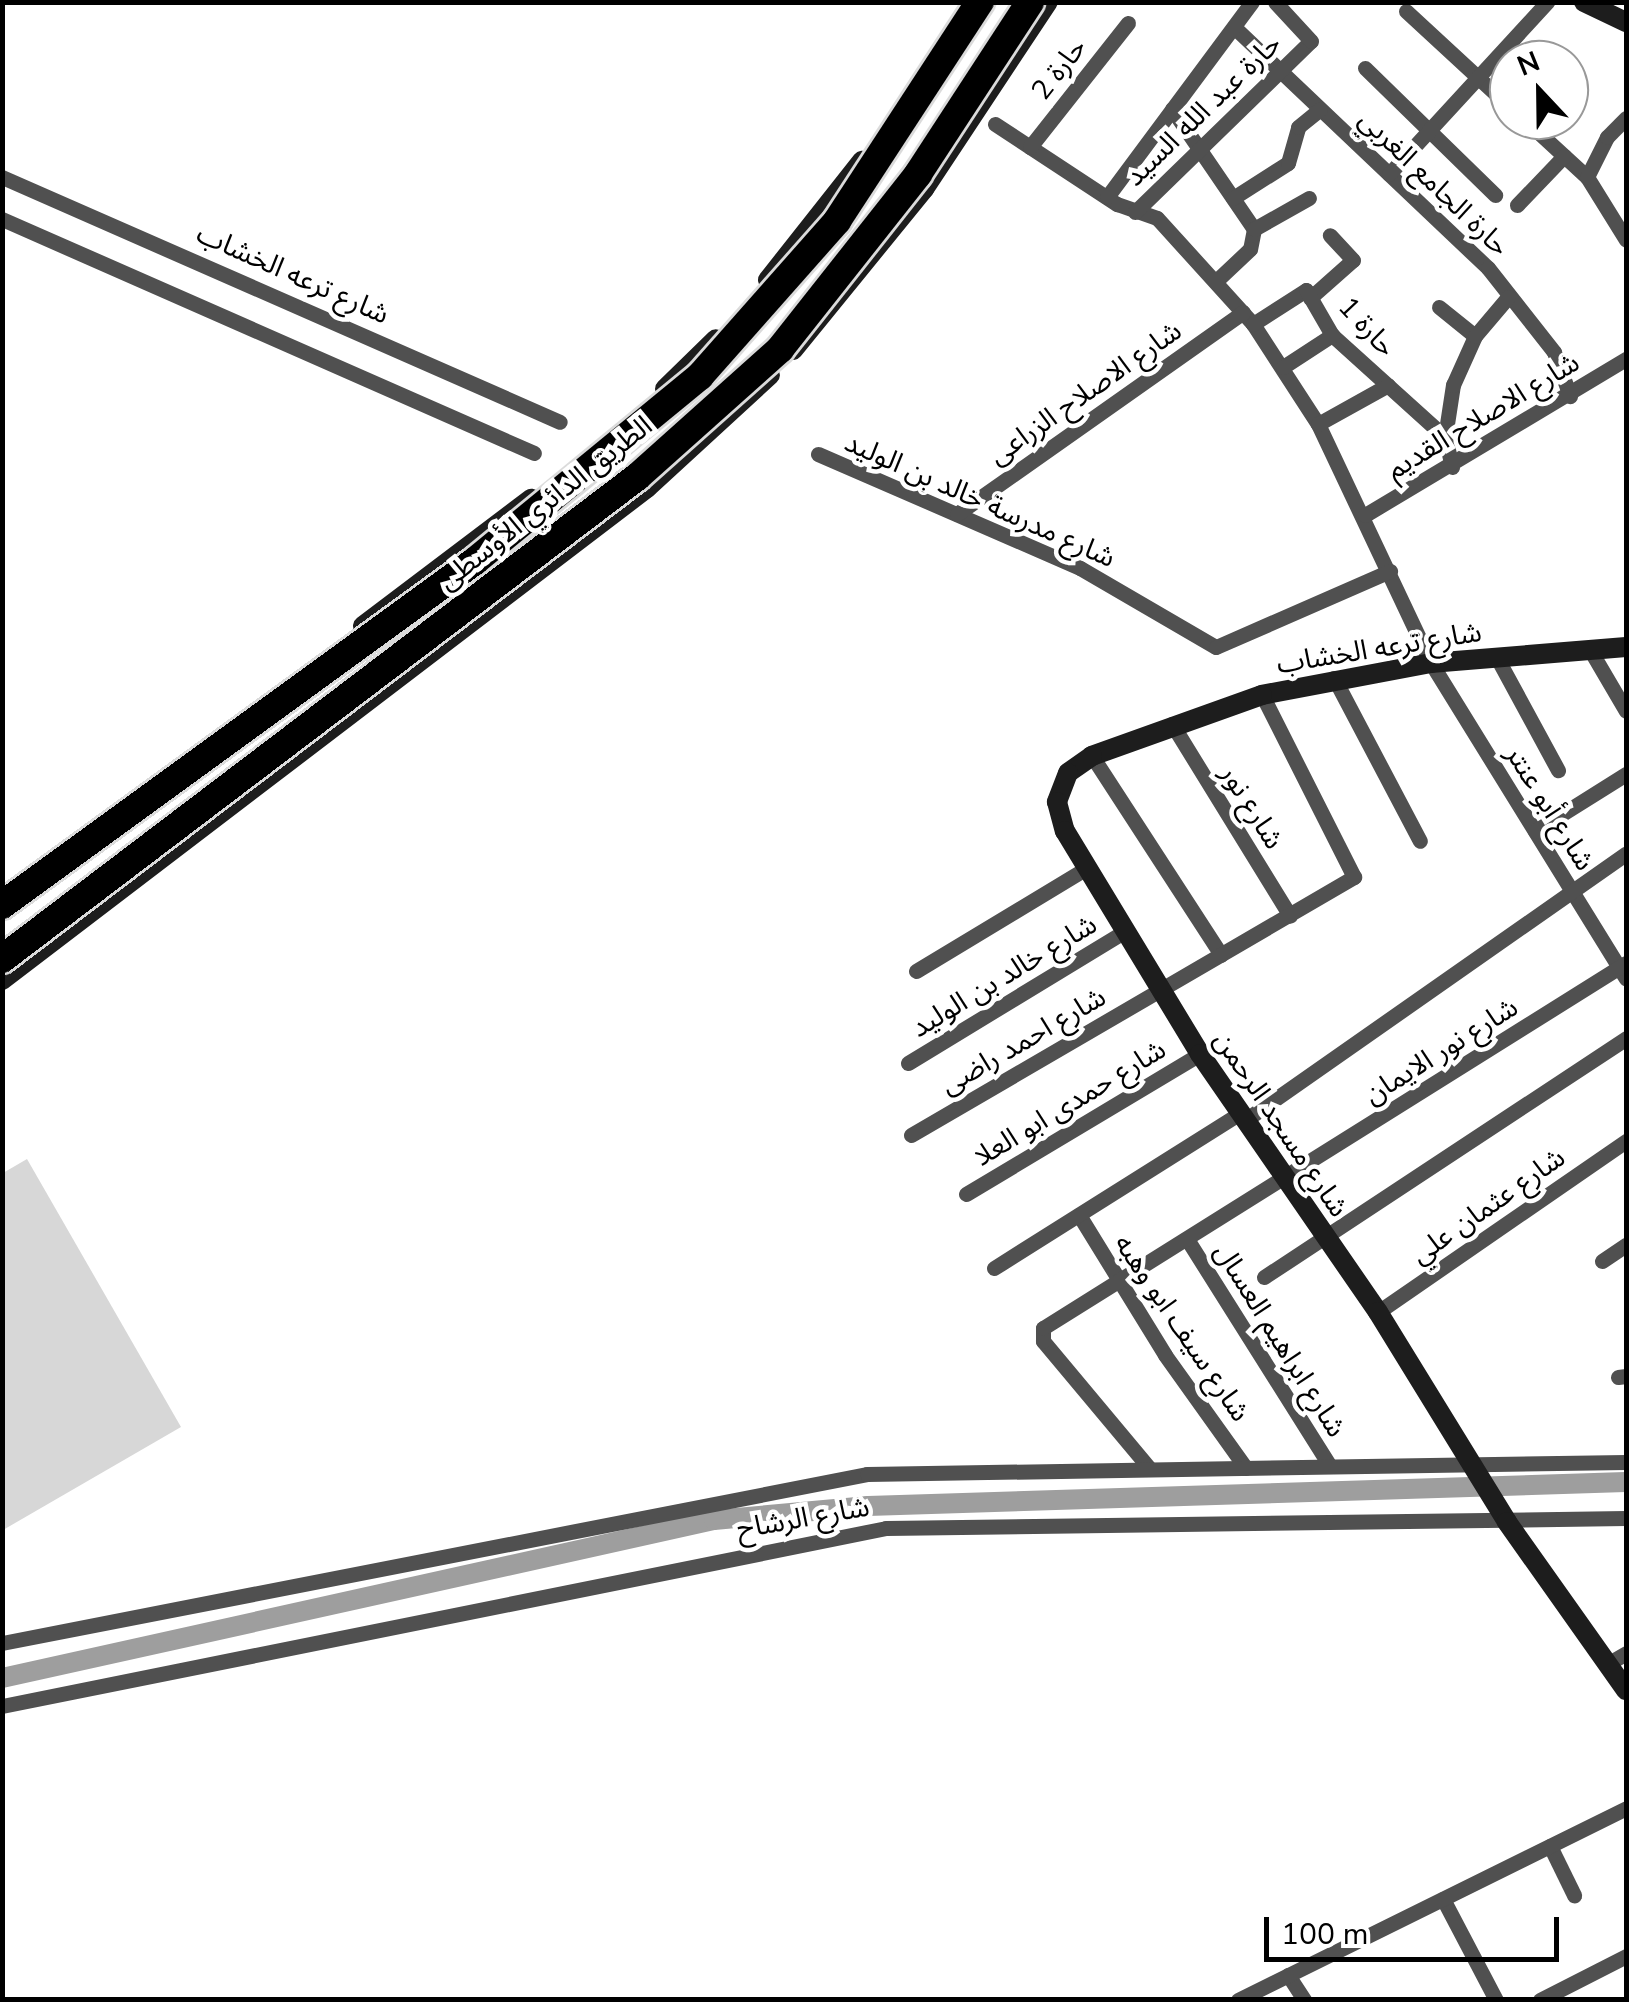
<!DOCTYPE html>
<html>
<head>
<meta charset="utf-8">
<style>
	body { margin:0 }
	#map { position:relative; width:1629px; height:2002px; overflow:hidden; background:#fff; font-family:"Nunito Sans","Noto Sans Arabic",sans-serif }
	div>[style] { position:absolute }
	.green>* { inset:0; background:#d7d7d7 }
	.canal>* { height:20px; margin:-10px; padding:0 10px; transform-origin:10px; border-radius:10px; background:#9e9e9e }
	.street>* { height:15px; margin:-7.5px; padding:0 7.5px; transform-origin:7.5px; border-radius:7.5px; background:#505050 }
	.secondary>* { height:20px; margin:-10px; padding:0 10px; transform-origin:10px; border-radius:10px; background:#1d1d1d }
	.bridges { filter:drop-shadow(2px 0 #dbdbdb) drop-shadow(-2px 0 #dbdbdb) drop-shadow(0 2px #dbdbdb) drop-shadow(0 -2px #dbdbdb) }
	.highway-bridge>* { height:28px; margin:-14px; padding:0 14px; transform-origin:14px; border-radius:14px; background:#000 }
	span { translate:-50% -50%; white-space:nowrap; text-align:center; line-height:1.15; -webkit-text-stroke:9px #fff; paint-order:stroke }
	.street-label { font-size:28px; color:#000 }
	.frame { position:absolute; inset:0; border:5px solid #000; pointer-events:none }
	.north { position:absolute; left:1489px; top:40px; width:100px; height:100px; box-sizing:border-box; background:#fff; border:2px solid #999; border-radius:50%; rotate:338deg; font-size:28px; font-weight:700; line-height:40px; text-align:center; color:#000 }
	.north::after { content:''; display:block; margin:auto; width:35px; height:45px; background:#000; clip-path:polygon(50% 0,100% 100%,50% 72%,0 100%) }
	.scale { position:absolute; left:1264px; top:1917px; width:295px; height:45px; box-sizing:border-box; border:5px solid #000; border-top:0; padding-left:12px; font-size:30px; line-height:35px; white-space:nowrap; color:#000; -webkit-text-stroke:8px #fff; paint-order:stroke }
</style>
</head>
<body>
<div id="map">
	<div class="green">
		<i style="clip-path:polygon(27px 1159px,181px 1427px,3px 1530px,3px 1173px)"></i>
	</div>
	<div class="canal">
		<i style="left:2px;top:1678px;width:729px;rotate:-12.51deg"></i>
		<i style="left:714px;top:1520px;width:155px;rotate:-5.2deg"></i>
		<i style="left:868px;top:1506px;width:758px;rotate:-1.81deg"></i>
	</div>
	<div class="street">
		<i style="left:1406px;top:11px;width:140px;rotate:42.7deg"></i>
		<i style="left:1234px;top:27px;width:350px;rotate:43.5deg"></i>
		<i style="left:1488px;top:268px;width:107px;rotate:51.8deg"></i>
		<i style="left:1554px;top:352px;width:47px;rotate:70deg"></i>
		<i style="left:1365px;top:68px;width:182px;rotate:44.3deg"></i>
		<i style="left:1172px;top:109px;width:145px;rotate:55.7deg"></i>
		<i style="left:1254px;top:229px;width:20px;rotate:101deg"></i>
		<i style="left:1250px;top:249px;width:47px;rotate:136.7deg"></i>
		<i style="left:1525px;top:120px;width:84px;rotate:42.6deg"></i>
		<i style="left:1587px;top:177px;width:74px;rotate:58.2deg"></i>
		<i style="left:995px;top:124px;width:146px;rotate:33.3deg"></i>
		<i style="left:1117px;top:204px;width:42px;rotate:19.3deg"></i>
		<i style="left:1157px;top:218px;width:143px;rotate:47.8deg"></i>
		<i style="left:1253px;top:324px;width:119px;rotate:57deg"></i>
		<i style="left:1318px;top:424px;width:264px;rotate:64.7deg"></i>
		<i style="left:1431px;top:663px;width:371px;rotate:58.3deg"></i>
		<i style="left:1030px;top:147px;width:158px;rotate:-51.7deg"></i>
		<i style="left:1389px;top:174px;width:234px;rotate:-47.4deg"></i>
		<i style="left:2px;top:177px;width:609px;rotate:23.7deg"></i>
		<i style="left:1587px;top:177px;width:45px;rotate:-63.4deg"></i>
		<i style="left:1607px;top:137px;width:27px;rotate:-45deg"></i>
		<i style="left:1107px;top:197px;width:243px;rotate:-53.4deg"></i>
		<i style="left:1233px;top:198px;width:65px;rotate:-32.5deg"></i>
		<i style="left:1288px;top:163px;width:37px;rotate:-74deg"></i>
		<i style="left:1298px;top:127px;width:28px;rotate:-39deg"></i>
		<i style="left:1517px;top:205px;width:68px;rotate:-46.2deg"></i>
		<i style="left:1135px;top:212px;width:245px;rotate:-44.2deg"></i>
		<i style="left:1311px;top:41px;width:53px;rotate:-132.7deg"></i>
		<i style="left:2px;top:219px;width:581px;rotate:23.74deg"></i>
		<i style="left:1254px;top:229px;width:63px;rotate:-29.4deg"></i>
		<i style="left:1310px;top:298px;width:57px;rotate:-41.5deg"></i>
		<i style="left:1353px;top:260px;width:34px;rotate:-133deg"></i>
		<i style="left:1439px;top:307px;width:46px;rotate:38.9deg"></i>
		<i style="left:1253px;top:324px;width:63px;rotate:-32.7deg"></i>
		<i style="left:1306px;top:290px;width:52px;rotate:60deg"></i>
		<i style="left:1332px;top:335px;width:152px;rotate:42.1deg"></i>
		<i style="left:1283px;top:367px;width:59px;rotate:-33.1deg"></i>
		<i style="left:1318px;top:424px;width:80px;rotate:-29.1deg"></i>
		<i style="left:818px;top:454px;width:286px;rotate:23.5deg"></i>
		<i style="left:1080px;top:568px;width:157px;rotate:30.2deg"></i>
		<i style="left:1216px;top:647px;width:190px;rotate:-23.6deg"></i>
		<i style="left:1452px;top:467px;width:31px;rotate:-103deg"></i>
		<i style="left:1445px;top:437px;width:53px;rotate:-81.3deg"></i>
		<i style="left:1453px;top:385px;width:54px;rotate:-65.8deg"></i>
		<i style="left:1475px;top:336px;width:51px;rotate:-49.8deg"></i>
		<i style="left:957px;top:514px;width:350px;rotate:-35.2deg"></i>
		<i style="left:1365px;top:515px;width:304px;rotate:-30.9deg"></i>
		<i style="left:1589px;top:648px;width:73px;rotate:59.6deg"></i>
		<i style="left:1496px;top:656px;width:130px;rotate:61.5deg"></i>
		<i style="left:1334px;top:678px;width:184px;rotate:62.2deg"></i>
		<i style="left:1172px;top:724px;width:225px;rotate:58.4deg"></i>
		<i style="left:1092px;top:756px;width:237px;rotate:57deg"></i>
		<i style="left:1535px;top:831px;width:107px;rotate:-32.1deg"></i>
		<i style="left:916px;top:971px;width:200px;rotate:-31.1deg"></i>
		<i style="left:908px;top:1063px;width:254px;rotate:-31.3deg"></i>
		<i style="left:1244px;top:1121px;width:466px;rotate:-35deg"></i>
		<i style="left:911px;top:1135px;width:513px;rotate:-30.22deg"></i>
		<i style="left:1354px;top:877px;width:204px;rotate:-116.8deg"></i>
		<i style="left:966px;top:1194px;width:273px;rotate:-30.9deg"></i>
		<i style="left:1079px;top:1215px;width:164px;rotate:58.4deg"></i>
		<i style="left:1165px;top:1355px;width:139px;rotate:54.4deg"></i>
		<i style="left:1187px;top:1239px;width:268px;rotate:57.8deg"></i>
		<i style="left:1602px;top:1261px;width:29px;rotate:-34deg"></i>
		<i style="left:994px;top:1268px;width:289px;rotate:-32.2deg"></i>
		<i style="left:1264px;top:1277px;width:434px;rotate:-33.4deg"></i>
		<i style="left:1378px;top:1312px;width:301px;rotate:-34.6deg"></i>
		<i style="left:1618px;top:1377px;width:8px;rotate:-7deg"></i>
		<i style="left:1150px;top:1469px;width:167px;rotate:-129.9deg"></i>
		<i style="left:1043px;top:1341px;width:13px;rotate:-90deg"></i>
		<i style="left:1043px;top:1328px;width:688px;rotate:-32.05deg"></i>
		<i style="left:2px;top:1643px;width:881px;rotate:-11.05deg"></i>
		<i style="left:867px;top:1474px;width:759px;rotate:-0.91deg"></i>
		<i style="left:1609px;top:1663px;width:20px;rotate:-30deg"></i>
		<i style="left:2px;top:1706px;width:902px;rotate:-11.38deg"></i>
		<i style="left:886px;top:1528px;width:740px;rotate:-0.77deg"></i>
		<i style="left:1550px;top:1846px;width:55px;rotate:63.9deg"></i>
		<i style="left:1443px;top:1899px;width:114px;rotate:62.3deg"></i>
		<i style="left:1288px;top:1975px;width:30px;rotate:57deg"></i>
		<i style="left:1238px;top:2000px;width:433px;rotate:-26.3deg"></i>
		<i style="left:1540px;top:2000px;width:97px;rotate:-27.1deg"></i>
	</div>
	<div class="secondary">
		<i style="left:1584px;top:2px;width:47px;rotate:25.5deg"></i>
		<i style="left:768px;top:280px;width:152px;rotate:-51.7deg"></i>
		<i style="left:793px;top:350px;width:208px;rotate:-50.9deg"></i>
		<i style="left:924px;top:189px;width:224px;rotate:-56.5deg"></i>
		<i style="left:665px;top:389px;width:71px;rotate:-44.4deg"></i>
		<i style="left:363px;top:626px;width:211px;rotate:-37.1deg"></i>
		<i style="left:1626px;top:647px;width:196px;rotate:175.3deg"></i>
		<i style="left:1431px;top:663px;width:172px;rotate:169.3deg"></i>
		<i style="left:1262px;top:695px;width:181px;rotate:160.3deg"></i>
		<i style="left:1092px;top:756px;width:29px;rotate:145deg"></i>
		<i style="left:1068px;top:773px;width:31px;rotate:111deg"></i>
		<i style="left:1057px;top:802px;width:30px;rotate:75deg"></i>
		<i style="left:1065px;top:831px;width:261px;rotate:58.8deg"></i>
		<i style="left:1200px;top:1054px;width:313px;rotate:55.4deg"></i>
		<i style="left:1378px;top:1312px;width:246px;rotate:58.4deg"></i>
		<i style="left:1507px;top:1522px;width:206px;rotate:54.7deg"></i>
		<i style="left:2px;top:980px;width:811px;rotate:-37.34deg"></i>
		<i style="left:647px;top:488px;width:167px;rotate:-42.6deg"></i>
	</div>
	<div class="bridges">
		<div class="highway-bridge">
			<i style="left:2px;top:905px;width:585px;rotate:-36.03deg"></i>
			<i style="left:475px;top:561px;width:291px;rotate:-39.4deg"></i>
			<i style="left:700px;top:376px;width:207px;rotate:-48.5deg"></i>
			<i style="left:837px;top:221px;width:262px;rotate:-56.9deg"></i>
			<i style="left:2px;top:959px;width:797px;rotate:-37.2deg"></i>
			<i style="left:637px;top:477px;width:192px;rotate:-41.8deg"></i>
			<i style="left:780px;top:349px;width:223px;rotate:-51.7deg"></i>
			<i style="left:918px;top:174px;width:205px;rotate:-56.9deg"></i>
		</div>
	</div>
	<div class="street-label">
		<span style="left:1059px;top:69px;rotate:-52deg">حارة 2</span>
		<span style="left:1203px;top:110px;rotate:-44deg">حارة عبد الله السيد</span>
		<span style="left:1434px;top:183px;rotate:44deg">حارة الجامع الغربي</span>
		<span style="left:293px;top:274px;rotate:24deg">شارع ترعه الخشاب</span>
		<span style="left:1367px;top:327px;rotate:47deg">حارة 1</span>
		<span style="left:1085px;top:393px;rotate:-35deg">شارع الاصلاح الزراعى</span>
		<span style="left:1483px;top:416px;rotate:-31deg">شارع الاصلاح القديم</span>
		<span style="left:980px;top:500px;rotate:24deg">شارع مدرسة خالد بن الوليد</span>
		<span style="left:545px;top:503px;rotate:-38deg">الطريق الدائري الأوسطى</span>
		<span style="left:1379px;top:648px;rotate:-9deg">شارع ترعه الخشاب</span>
		<span style="left:1252px;top:807px;rotate:58deg">شارع نور</span>
		<span style="left:1550px;top:808px;rotate:58deg">شارع أبو عنتر</span>
		<span style="left:1004px;top:976px;rotate:-31deg">شارع خالد بن الوليد</span>
		<span style="left:1023px;top:1041px;rotate:-30deg">شارع احمد راضى</span>
		<span style="left:1441px;top:1051px;rotate:-32deg">شارع نور الايمان</span>
		<span style="left:1070px;top:1103px;rotate:-31deg">شارع حمدى ابو العلا</span>
		<span style="left:1281px;top:1124px;rotate:56deg">شارع مسجد الرحمن</span>
		<span style="left:1488px;top:1206px;rotate:-35deg">شارع عثمان علي</span>
		<span style="left:1182px;top:1328px;rotate:56deg">شارع سيف ابو وهبه</span>
		<span style="left:1280px;top:1340px;rotate:58deg">شارع ابراهيم العسال</span>
		<span style="left:803px;top:1518px;rotate:-10deg">شارع الرشاح</span>
	</div>
	<div class="frame"></div>
	<div class="north">N</div>
	<div class="scale">100 m</div>
</div>
</body>
</html>
